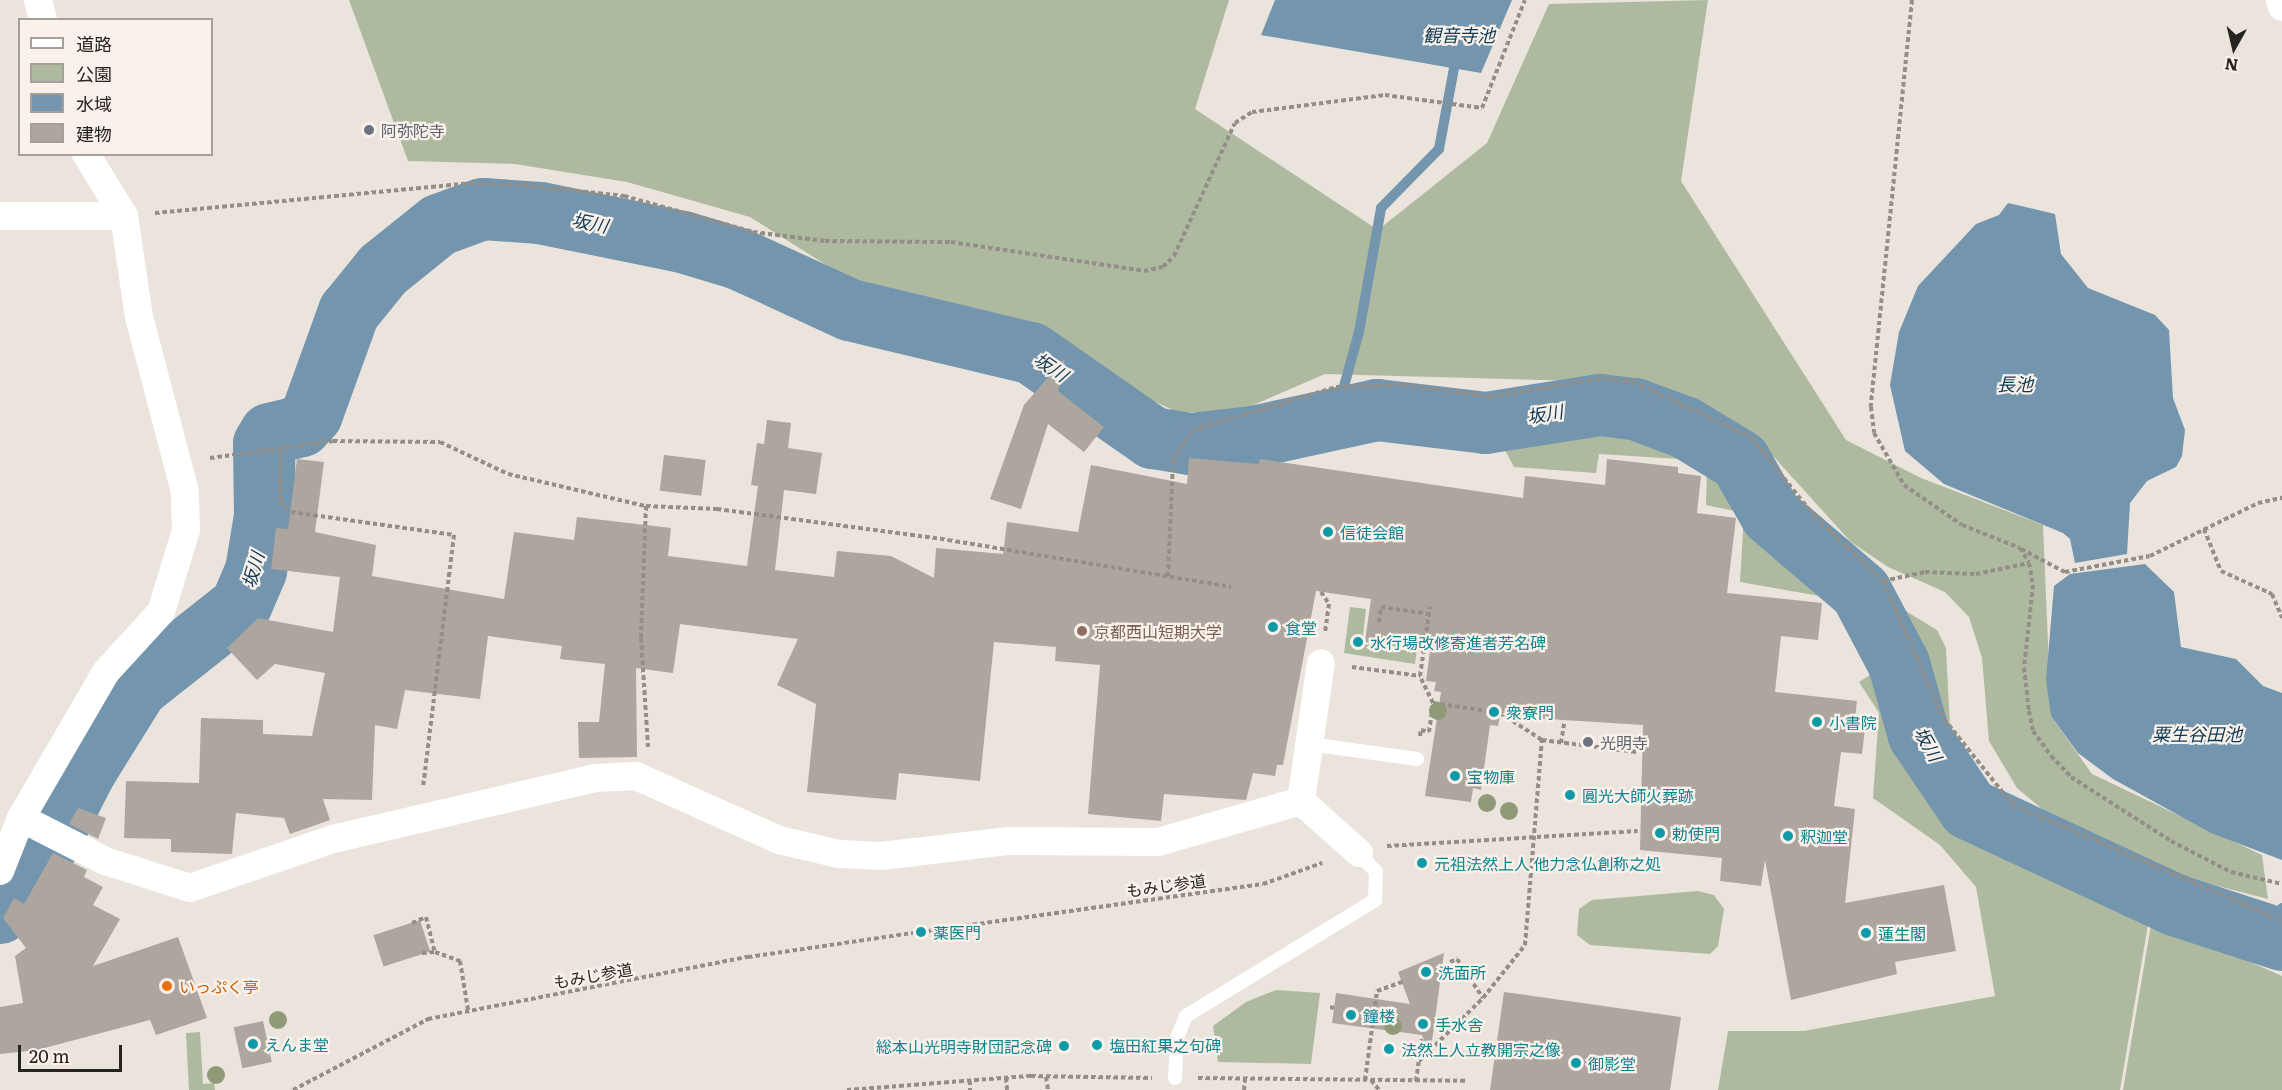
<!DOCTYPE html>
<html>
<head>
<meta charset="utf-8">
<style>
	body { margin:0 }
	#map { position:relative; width:2282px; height:1090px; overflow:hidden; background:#ebe4dc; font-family:Literata,"Noto Sans JP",serif }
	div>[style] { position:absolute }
	.green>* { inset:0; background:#adba9f }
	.water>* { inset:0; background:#7395ae }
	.stream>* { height:10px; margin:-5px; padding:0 5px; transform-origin:5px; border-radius:5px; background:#7395ae }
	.river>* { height:62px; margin:-31px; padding:0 31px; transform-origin:31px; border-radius:31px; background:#7395ae }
	.building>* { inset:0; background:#aca69e; transform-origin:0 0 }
	.path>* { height:4px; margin-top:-2px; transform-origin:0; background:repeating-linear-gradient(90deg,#938e88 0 4.5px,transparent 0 7.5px) }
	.lane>* { height:14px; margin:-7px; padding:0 7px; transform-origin:7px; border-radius:7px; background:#fff }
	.street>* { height:28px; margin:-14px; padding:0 14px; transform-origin:14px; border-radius:14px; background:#fff }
	.trees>* { width:18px; height:18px; margin:-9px; border-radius:50%; background:#909a79 }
	.dots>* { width:16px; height:16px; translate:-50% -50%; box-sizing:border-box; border:3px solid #f9f1ea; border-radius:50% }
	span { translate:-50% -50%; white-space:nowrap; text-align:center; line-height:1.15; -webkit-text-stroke:4.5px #f9f1ea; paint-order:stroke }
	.worship-label { font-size:16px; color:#5b616d }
	.left { translate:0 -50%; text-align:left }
	.culture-label { font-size:16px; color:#0d838f }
	.right { translate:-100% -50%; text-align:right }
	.education-label { font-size:16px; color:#785e54 }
	.street-label { font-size:16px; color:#262320 }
	.food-label { font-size:16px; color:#c56008 }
	.water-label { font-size:18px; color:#0e3954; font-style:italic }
	.legend { position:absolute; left:18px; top:18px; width:195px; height:138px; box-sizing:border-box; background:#f9f1ea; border:2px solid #a59f99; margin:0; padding:8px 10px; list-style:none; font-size:18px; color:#262320 }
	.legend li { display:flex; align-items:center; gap:12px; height:30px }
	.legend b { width:30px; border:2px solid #a59f99 }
	.north { position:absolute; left:2204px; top:18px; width:60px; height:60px; -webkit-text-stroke:4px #f9f1ea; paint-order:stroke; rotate:188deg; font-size:16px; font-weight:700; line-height:24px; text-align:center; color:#262320 }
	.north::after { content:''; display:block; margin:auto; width:21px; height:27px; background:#262320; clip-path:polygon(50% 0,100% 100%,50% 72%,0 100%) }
	.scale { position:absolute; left:18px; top:1045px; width:104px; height:27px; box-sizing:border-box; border:3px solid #262320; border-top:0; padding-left:8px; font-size:18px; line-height:21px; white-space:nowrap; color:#262320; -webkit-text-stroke:4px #f9f1ea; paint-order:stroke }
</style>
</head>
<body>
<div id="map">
	<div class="green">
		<i style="clip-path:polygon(349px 0,1229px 0,1195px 109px,1378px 230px,1487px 143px,1549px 4px,1708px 0,1681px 181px,1846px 440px,1921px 478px,2043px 525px,2051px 716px,2092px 774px,2262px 855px,2268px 899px,2175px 875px,2066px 829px,2017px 788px,1989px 741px,1982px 658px,1969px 617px,1945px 592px,1888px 567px,1851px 542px,1774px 457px,1706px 413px,1614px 382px,1325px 374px,1237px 412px,1177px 412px,1096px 374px,1031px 332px,877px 297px,750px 217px,627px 182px,515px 164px,408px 161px)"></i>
		<i style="clip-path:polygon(1599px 421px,1678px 440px,1751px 476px,1833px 567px,1937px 630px,1946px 648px,1950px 727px,1963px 781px,1983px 815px,2010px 838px,2072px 870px,2152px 901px,2120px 1090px,1718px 1090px,1728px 1031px,1804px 1031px,1995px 996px,1976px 887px,1940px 845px,1873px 798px,1879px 713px,1859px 682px,1884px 666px,1860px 603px,1740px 582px,1744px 513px,1706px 505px,1707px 471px,1679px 459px,1599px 454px,1596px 473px,1514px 467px,1498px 437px)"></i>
		<i style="clip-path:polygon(1350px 607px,1366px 609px,1362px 644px,1389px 648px,1394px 613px,1421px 617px,1415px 664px,1344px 653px)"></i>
		<i style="clip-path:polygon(1698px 891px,1714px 895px,1724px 909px,1718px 946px,1710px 954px,1590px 945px,1577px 935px,1579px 909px,1592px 900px)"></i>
		<i style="clip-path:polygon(2152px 919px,2282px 976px,2282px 1090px,2123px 1090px)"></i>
		<i style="clip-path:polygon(1276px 990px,1320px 993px,1311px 1064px,1218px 1062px,1213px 1026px,1246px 1002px)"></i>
		<i style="clip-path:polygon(200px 1032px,203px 1084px,214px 1083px,215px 1090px,189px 1090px,186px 1033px)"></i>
	</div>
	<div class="water">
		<i style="clip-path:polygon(1275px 0,1512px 0,1481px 73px,1261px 35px)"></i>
		<i style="clip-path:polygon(2008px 203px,2055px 214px,2061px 254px,2088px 288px,2155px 315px,2169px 330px,2173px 398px,2185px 430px,2182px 456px,2176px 467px,2147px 481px,2130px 503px,2127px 554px,2075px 563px,2070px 539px,2063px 533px,1944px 484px,1905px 451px,1890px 385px,1899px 332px,1918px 286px,1976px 224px,1999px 215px)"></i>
		<i style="clip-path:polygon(2145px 564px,2174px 592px,2181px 647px,2236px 659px,2263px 686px,2282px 693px,2282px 860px,2211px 833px,2113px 779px,2078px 753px,2051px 716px,2046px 680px,2054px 586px,2070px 574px)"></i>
	</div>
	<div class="stream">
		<i style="left:1336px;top:415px;width:86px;rotate:-74.5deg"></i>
		<i style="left:1359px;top:332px;width:126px;rotate:-79.9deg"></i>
		<i style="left:1381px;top:208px;width:83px;rotate:-45.5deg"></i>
		<i style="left:1439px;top:149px;width:82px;rotate:-79.5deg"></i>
		<i style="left:2269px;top:936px;width:31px;rotate:-65deg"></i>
	</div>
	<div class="river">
		<i style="left:0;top:913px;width:55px;rotate:-50.9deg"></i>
		<i style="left:35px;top:870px;width:112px;rotate:-63deg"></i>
		<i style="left:86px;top:770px;width:97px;rotate:-58.1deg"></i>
		<i style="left:137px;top:688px;width:132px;rotate:-38.3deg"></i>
		<i style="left:241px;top:606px;width:38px;rotate:-67deg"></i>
		<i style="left:256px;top:571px;width:56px;rotate:-80.7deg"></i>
		<i style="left:265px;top:516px;width:72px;rotate:-90.8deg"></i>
		<i style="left:264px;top:444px;width:12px;rotate:-59deg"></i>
		<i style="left:270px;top:434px;width:32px;rotate:-14deg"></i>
		<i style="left:301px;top:426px;width:16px;rotate:-47deg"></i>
		<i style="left:312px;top:414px;width:109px;rotate:-70.1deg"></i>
		<i style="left:349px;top:312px;width:54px;rotate:-51deg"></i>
		<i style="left:383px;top:270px;width:72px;rotate:-38.8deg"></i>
		<i style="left:439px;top:225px;width:47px;rotate:-20deg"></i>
		<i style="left:483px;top:209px;width:57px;rotate:4deg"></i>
		<i style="left:540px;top:213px;width:146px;rotate:11.5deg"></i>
		<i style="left:683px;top:242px;width:59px;rotate:16.9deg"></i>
		<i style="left:739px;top:259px;width:122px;rotate:24.7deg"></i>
		<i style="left:850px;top:310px;width:186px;rotate:13.4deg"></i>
		<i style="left:1031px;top:353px;width:149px;rotate:34.9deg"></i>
		<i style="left:1153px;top:438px;width:37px;rotate:9deg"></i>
		<i style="left:1190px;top:444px;width:63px;rotate:-6.3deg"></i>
		<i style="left:1253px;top:437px;width:127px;rotate:-12.3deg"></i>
		<i style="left:1377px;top:410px;width:110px;rotate:6.8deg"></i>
		<i style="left:1486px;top:423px;width:115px;rotate:-9deg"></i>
		<i style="left:1600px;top:405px;width:35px;rotate:7deg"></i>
		<i style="left:1635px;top:409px;width:54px;rotate:20.4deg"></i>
		<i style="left:1686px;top:428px;width:63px;rotate:31.4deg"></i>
		<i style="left:1740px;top:461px;width:62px;rotate:60.1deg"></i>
		<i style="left:1771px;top:515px;width:118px;rotate:40.5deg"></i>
		<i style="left:1861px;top:592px;width:81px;rotate:62.2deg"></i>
		<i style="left:1899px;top:664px;width:74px;rotate:74.3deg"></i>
		<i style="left:1919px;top:735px;width:89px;rotate:56deg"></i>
		<i style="left:1969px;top:809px;width:227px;rotate:25deg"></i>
		<i style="left:2175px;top:905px;width:113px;rotate:18.1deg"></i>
	</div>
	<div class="building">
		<i style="clip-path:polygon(1065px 358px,1058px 391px,1104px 427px,1084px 452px,1048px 424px,1021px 509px,990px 499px,1024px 405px)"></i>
		<i style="clip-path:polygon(767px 420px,791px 423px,788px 448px,822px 453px,816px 494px,784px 490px,775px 570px,834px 577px,837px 551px,891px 556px,934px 578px,936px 548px,1003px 554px,1007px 522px,1078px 532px,1091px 465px,1187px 484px,1189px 458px,1259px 464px,1260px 459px,1523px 498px,1525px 476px,1605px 485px,1607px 459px,1678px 467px,1678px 473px,1701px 476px,1697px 513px,1736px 518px,1727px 593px,1822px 603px,1818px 640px,1781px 636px,1775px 692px,1857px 701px,1854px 726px,1865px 728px,1862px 754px,1841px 752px,1834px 806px,1855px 809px,1845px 903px,1944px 885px,1956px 951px,1895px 962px,1897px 974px,1791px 1000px,1765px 860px,1761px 886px,1720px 881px,1722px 858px,1640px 850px,1643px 725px,1500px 716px,1498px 726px,1490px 725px,1481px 790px,1473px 788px,1471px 802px,1425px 796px,1441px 692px,1434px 691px,1436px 682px,1426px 681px,1430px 651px,1365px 642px,1371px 599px,1316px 591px,1283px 765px,1277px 765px,1275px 776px,1253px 773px,1246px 800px,1164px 794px,1161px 821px,1088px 814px,1100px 665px,1055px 661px,1056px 647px,994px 642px,980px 781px,899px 773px,896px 800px,807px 792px,816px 704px,777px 685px,798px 639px,680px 624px,673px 673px,636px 668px,637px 757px,579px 758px,578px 722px,599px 722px,605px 664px,560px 659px,562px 646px,488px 636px,480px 699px,405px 690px,397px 729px,375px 725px,372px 800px,323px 799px,330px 820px,290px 834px,284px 818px,236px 813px,232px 854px,171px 852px,171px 839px,124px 838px,126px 781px,199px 783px,201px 718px,263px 720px,263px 734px,312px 736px,325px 673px,275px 664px,257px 680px,227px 648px,258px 618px,333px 632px,340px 577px,271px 569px,276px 528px,288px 529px,297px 459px,324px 462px,315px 532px,376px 545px,372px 576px,504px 599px,514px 532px,574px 540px,577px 517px,671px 528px,668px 556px,747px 566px,758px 486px,751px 485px,757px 443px,764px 444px)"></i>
		<i style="left:664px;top:455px;width:42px;height:36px;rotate:7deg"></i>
		<i style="clip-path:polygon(78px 808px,106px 818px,98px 839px,69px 824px)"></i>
		<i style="clip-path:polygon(53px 853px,87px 870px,84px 877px,103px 887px,93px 905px,120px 919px,93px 966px,178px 937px,207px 1018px,156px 1035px,150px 1020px,37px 1050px,0 1054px,0 1007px,23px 1003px,15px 956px,26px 948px,3px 918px,14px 898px,24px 904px)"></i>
		<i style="left:420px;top:920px;width:33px;height:49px;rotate:72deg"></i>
		<i style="clip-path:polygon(1444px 953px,1430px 1056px,1422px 1035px,1332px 1023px,1336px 993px,1410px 1004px,1398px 972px)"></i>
		<i style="clip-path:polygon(1504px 992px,1681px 1017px,1670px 1090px,1490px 1090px)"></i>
		<i style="left:263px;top:1021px;width:42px;height:30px;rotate:78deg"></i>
	</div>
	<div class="path">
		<i style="left:1912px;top:0;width:409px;rotate:95.8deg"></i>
		<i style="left:1871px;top:407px;width:26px;rotate:83deg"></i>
		<i style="left:1874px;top:433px;width:60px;rotate:60deg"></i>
		<i style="left:1904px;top:485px;width:70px;rotate:34.6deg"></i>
		<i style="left:1962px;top:525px;width:62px;rotate:21.6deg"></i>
		<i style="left:2020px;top:548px;width:17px;rotate:59deg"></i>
		<i style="left:2029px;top:563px;width:22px;rotate:80deg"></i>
		<i style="left:2033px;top:585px;width:83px;rotate:96.2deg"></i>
		<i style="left:2024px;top:668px;width:43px;rotate:83.4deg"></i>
		<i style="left:2029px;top:711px;width:20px;rotate:79deg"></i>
		<i style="left:2033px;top:731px;width:31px;rotate:54deg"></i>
		<i style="left:2051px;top:756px;width:29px;rotate:46deg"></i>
		<i style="left:2071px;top:777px;width:119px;rotate:32.6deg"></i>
		<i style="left:2171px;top:841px;width:68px;rotate:27.3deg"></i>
		<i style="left:2231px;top:872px;width:52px;rotate:13.2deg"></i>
		<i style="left:155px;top:213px;width:316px;rotate:-5.4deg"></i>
		<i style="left:470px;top:183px;width:61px;rotate:2.8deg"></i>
		<i style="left:531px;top:186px;width:94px;rotate:6.1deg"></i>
		<i style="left:624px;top:196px;width:134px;rotate:15.6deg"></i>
		<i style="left:753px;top:232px;width:73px;rotate:7.1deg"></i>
		<i style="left:825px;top:241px;width:126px;rotate:0.5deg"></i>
		<i style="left:951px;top:242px;width:195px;rotate:8.5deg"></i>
		<i style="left:1144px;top:271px;width:19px;rotate:-12deg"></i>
		<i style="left:1163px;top:267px;width:16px;rotate:-45deg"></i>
		<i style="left:1174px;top:256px;width:146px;rotate:-65.4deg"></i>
		<i style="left:1235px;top:123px;width:20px;rotate:-33deg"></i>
		<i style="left:1252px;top:112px;width:134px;rotate:-7.3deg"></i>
		<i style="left:1385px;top:95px;width:98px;rotate:7.6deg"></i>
		<i style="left:1482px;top:108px;width:116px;rotate:-68.3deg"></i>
		<i style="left:281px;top:450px;width:52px;rotate:91.1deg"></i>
		<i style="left:280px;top:502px;width:15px;rotate:42deg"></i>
		<i style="left:291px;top:512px;width:165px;rotate:8deg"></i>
		<i style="left:454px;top:535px;width:253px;rotate:97deg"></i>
		<i style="left:210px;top:458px;width:124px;rotate:-7.9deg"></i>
		<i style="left:333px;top:441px;width:107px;rotate:0.5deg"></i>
		<i style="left:440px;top:442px;width:75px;rotate:25.2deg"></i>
		<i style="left:508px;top:474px;width:142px;rotate:13.1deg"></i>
		<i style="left:646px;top:506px;width:71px;rotate:2.4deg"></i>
		<i style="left:717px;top:509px;width:233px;rotate:7.6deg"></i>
		<i style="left:948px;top:540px;width:287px;rotate:9.4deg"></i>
		<i style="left:646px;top:506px;width:132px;rotate:92.2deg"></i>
		<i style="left:641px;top:638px;width:109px;rotate:86.3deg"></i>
		<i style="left:2204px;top:529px;width:45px;rotate:68deg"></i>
		<i style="left:2221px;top:571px;width:56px;rotate:24.3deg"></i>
		<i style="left:2272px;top:594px;width:26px;rotate:67deg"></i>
		<i style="left:2021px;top:549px;width:50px;rotate:27.6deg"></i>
		<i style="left:2065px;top:572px;width:86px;rotate:-10.7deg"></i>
		<i style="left:2150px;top:556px;width:120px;rotate:-26.1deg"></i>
		<i style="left:2258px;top:503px;width:25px;rotate:-12deg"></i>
		<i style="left:1168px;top:576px;width:115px;rotate:-87.5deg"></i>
		<i style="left:1173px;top:461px;width:37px;rotate:-57deg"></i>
		<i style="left:1193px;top:430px;width:149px;rotate:-16.7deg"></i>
		<i style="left:1336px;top:387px;width:68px;rotate:-1.7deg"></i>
		<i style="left:1404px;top:385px;width:88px;rotate:7.9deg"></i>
		<i style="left:1491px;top:397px;width:113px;rotate:-9.7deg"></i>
		<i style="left:1602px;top:378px;width:31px;rotate:7deg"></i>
		<i style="left:1633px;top:382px;width:130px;rotate:25deg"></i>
		<i style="left:1751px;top:437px;width:102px;rotate:51.3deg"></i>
		<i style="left:1815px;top:517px;width:93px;rotate:43.3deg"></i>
		<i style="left:1883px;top:581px;width:151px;rotate:66.2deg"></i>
		<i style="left:1944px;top:719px;width:110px;rotate:51.3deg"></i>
		<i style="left:2013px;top:805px;width:293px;rotate:23.3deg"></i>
		<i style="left:1883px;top:581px;width:43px;rotate:-12.1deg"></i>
		<i style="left:1925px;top:572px;width:51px;rotate:2.2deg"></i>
		<i style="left:1976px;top:574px;width:54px;rotate:-11.7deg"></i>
		<i style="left:1321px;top:592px;width:14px;rotate:56deg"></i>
		<i style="left:1329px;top:604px;width:29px;rotate:98deg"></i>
		<i style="left:1379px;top:622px;width:15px;rotate:-82deg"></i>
		<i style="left:1381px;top:607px;width:49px;rotate:8.3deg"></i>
		<i style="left:1352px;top:667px;width:69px;rotate:7.5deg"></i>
		<i style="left:1433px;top:703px;width:55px;rotate:8.4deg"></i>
		<i style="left:1500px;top:713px;width:50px;rotate:32.7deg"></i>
		<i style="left:1542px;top:740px;width:95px;rotate:7.3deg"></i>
		<i style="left:1420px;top:736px;width:6px;rotate:-81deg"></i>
		<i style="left:1421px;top:730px;width:8px;rotate:14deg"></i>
		<i style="left:1429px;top:732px;width:29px;rotate:-82deg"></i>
		<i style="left:1433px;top:703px;width:30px;rotate:-116deg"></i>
		<i style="left:1420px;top:676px;width:70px;rotate:-81.8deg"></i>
		<i style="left:1561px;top:743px;width:20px;rotate:-81deg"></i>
		<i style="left:1387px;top:846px;width:251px;rotate:-3.4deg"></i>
		<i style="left:1467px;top:869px;width:4px;rotate:-90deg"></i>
		<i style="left:412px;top:923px;width:15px;rotate:-23deg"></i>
		<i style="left:426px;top:917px;width:36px;rotate:76deg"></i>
		<i style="left:435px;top:952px;width:27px;rotate:20deg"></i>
		<i style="left:460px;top:961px;width:50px;rotate:80.7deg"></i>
		<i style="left:928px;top:931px;width:338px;rotate:-8deg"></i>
		<i style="left:1263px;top:884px;width:63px;rotate:-19.6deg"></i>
		<i style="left:422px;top:953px;width:13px;rotate:-4deg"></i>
		<i style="left:1450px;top:962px;width:8px;rotate:-23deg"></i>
		<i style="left:1457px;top:959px;width:47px;rotate:56.3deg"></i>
		<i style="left:1330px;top:1007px;width:4px;rotate:14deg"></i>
		<i style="left:1419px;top:1061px;width:90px;rotate:-44.5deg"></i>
		<i style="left:1483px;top:998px;width:68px;rotate:-51.6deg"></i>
		<i style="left:1525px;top:945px;width:206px;rotate:-85.3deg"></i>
		<i style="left:1046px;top:1077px;width:13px;rotate:81deg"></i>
		<i style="left:1006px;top:1078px;width:12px;rotate:85deg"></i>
		<i style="left:1198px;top:1078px;width:269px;rotate:0.6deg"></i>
		<i style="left:1365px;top:1080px;width:90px;rotate:-82.3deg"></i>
		<i style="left:1377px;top:991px;width:27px;rotate:-20deg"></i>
		<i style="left:1371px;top:1080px;width:13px;rotate:51deg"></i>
		<i style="left:970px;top:1081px;width:9px;rotate:90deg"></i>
		<i style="left:1416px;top:1081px;width:43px;rotate:-82.1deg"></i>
		<i style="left:293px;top:1090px;width:153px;rotate:-27.7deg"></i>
		<i style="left:428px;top:1019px;width:326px;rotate:-11deg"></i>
		<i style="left:748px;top:957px;width:167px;rotate:-8.3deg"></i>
		<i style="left:847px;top:1090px;width:185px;rotate:-4.4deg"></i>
		<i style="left:1031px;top:1076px;width:121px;rotate:0.9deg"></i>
		<i style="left:1244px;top:1090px;width:11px;rotate:-85deg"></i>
	</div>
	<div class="lane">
		<i style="left:1309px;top:744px;width:109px;rotate:7.9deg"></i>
		<i style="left:1175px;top:1078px;width:40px;rotate:-87.1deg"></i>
		<i style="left:1177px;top:1038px;width:24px;rotate:-68deg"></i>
		<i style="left:1186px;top:1016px;width:222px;rotate:-31.5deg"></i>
		<i style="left:1375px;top:900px;width:28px;rotate:-88deg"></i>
		<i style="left:1376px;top:872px;width:25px;rotate:-132deg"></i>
	</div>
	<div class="street">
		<i style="left:38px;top:0;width:21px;rotate:76deg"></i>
		<i style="left:2280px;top:0;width:7px;rotate:74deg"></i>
		<i style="left:0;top:216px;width:124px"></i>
		<i style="left:1301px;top:801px;width:139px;rotate:-81.8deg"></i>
		<i style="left:21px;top:818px;width:94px;rotate:27.1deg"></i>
		<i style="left:105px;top:861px;width:89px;rotate:17.6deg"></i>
		<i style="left:190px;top:888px;width:151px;rotate:-18.9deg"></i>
		<i style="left:333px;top:839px;width:269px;rotate:-13.1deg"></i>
		<i style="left:595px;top:778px;width:41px;rotate:-2.8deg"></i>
		<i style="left:636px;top:776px;width:157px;rotate:24.1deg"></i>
		<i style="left:779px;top:840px;width:62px;rotate:13.1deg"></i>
		<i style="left:839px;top:854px;width:42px;rotate:2.7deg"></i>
		<i style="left:881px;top:856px;width:129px;rotate:-6.7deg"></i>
		<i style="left:1009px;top:841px;width:149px;rotate:0.4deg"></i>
		<i style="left:1158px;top:842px;width:149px;rotate:-16deg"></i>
		<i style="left:1301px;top:801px;width:78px;rotate:41.9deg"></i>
		<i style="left:0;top:871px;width:57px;rotate:-68.4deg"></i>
		<i style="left:21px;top:818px;width:169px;rotate:-59.8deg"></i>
		<i style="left:106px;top:672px;width:81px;rotate:-47.5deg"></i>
		<i style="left:161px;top:612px;width:86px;rotate:-73deg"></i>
		<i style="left:186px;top:530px;width:38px;rotate:-92deg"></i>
		<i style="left:185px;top:492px;width:181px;rotate:-104.7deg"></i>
		<i style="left:139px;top:317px;width:102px;rotate:-98.4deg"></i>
		<i style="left:124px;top:216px;width:73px;rotate:-121.5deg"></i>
	</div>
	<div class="trees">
		<i style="left:1438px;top:711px"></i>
		<i style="left:1487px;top:803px"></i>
		<i style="left:1509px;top:811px"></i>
		<i style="left:278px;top:1020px"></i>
		<i style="left:1393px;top:1026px"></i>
		<i style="left:216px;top:1075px"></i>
	</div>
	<div class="dots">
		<i style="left:369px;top:130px;background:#6b7280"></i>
		<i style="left:1328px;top:532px;background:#0f9aa8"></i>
		<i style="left:1273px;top:627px;background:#0f9aa8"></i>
		<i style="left:1082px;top:631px;background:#8d6e63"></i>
		<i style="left:1358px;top:642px;background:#0f9aa8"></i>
		<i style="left:1494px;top:712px;background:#0f9aa8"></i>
		<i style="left:1817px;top:722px;background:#0f9aa8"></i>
		<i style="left:1588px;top:742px;background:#6b7280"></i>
		<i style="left:1455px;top:776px;background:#0f9aa8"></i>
		<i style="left:1570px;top:795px;background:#0f9aa8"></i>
		<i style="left:1660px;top:833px;background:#0f9aa8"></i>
		<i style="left:1788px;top:836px;background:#0f9aa8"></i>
		<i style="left:1422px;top:863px;background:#0f9aa8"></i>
		<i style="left:921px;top:932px;background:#0f9aa8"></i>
		<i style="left:1866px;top:933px;background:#0f9aa8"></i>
		<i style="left:1426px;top:972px;background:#0f9aa8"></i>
		<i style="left:167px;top:986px;background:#e8710a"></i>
		<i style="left:1351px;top:1015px;background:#0f9aa8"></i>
		<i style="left:1423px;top:1024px;background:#0f9aa8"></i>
		<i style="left:253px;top:1044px;background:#0f9aa8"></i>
		<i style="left:1097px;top:1045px;background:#0f9aa8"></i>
		<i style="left:1064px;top:1046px;background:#0f9aa8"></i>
		<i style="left:1389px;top:1049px;background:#0f9aa8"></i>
		<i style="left:1576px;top:1063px;background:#0f9aa8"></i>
	</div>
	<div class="worship-label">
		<span class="left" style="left:381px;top:130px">阿弥陀寺</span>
		<span class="left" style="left:1600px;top:742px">光明寺</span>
	</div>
	<div class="culture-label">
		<span class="left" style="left:1340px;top:532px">信徒会館</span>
		<span class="left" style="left:1285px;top:627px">食堂</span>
		<span class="left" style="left:1370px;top:642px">水行場改修寄進者芳名碑</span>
		<span class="left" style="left:1506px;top:712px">衆寮門</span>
		<span class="left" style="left:1829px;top:722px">小書院</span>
		<span class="left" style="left:1467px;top:776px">宝物庫</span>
		<span class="left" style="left:1582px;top:795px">圓光大師火葬跡</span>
		<span class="left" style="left:1672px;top:833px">勅使門</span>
		<span class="left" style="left:1800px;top:836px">釈迦堂</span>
		<span class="left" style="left:1434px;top:863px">元祖法然上人 他力念仏創称之処</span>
		<span class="left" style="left:933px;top:932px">薬医門</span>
		<span class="left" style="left:1878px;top:933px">蓮生閣</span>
		<span class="left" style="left:1438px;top:972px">洗面所</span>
		<span class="left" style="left:1363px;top:1015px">鐘楼</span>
		<span class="left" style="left:1435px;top:1024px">手水舎</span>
		<span class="left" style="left:265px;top:1044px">えんま堂</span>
		<span class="left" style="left:1109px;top:1045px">塩田紅果之句碑</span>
		<span class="right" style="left:1052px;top:1046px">総本山光明寺財団記念碑</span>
		<span class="left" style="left:1401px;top:1049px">法然上人立教開宗之像</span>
		<span class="left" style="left:1588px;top:1063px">御影堂</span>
	</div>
	<div class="education-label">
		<span class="left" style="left:1094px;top:631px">京都西山短期大学</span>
	</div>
	<div class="street-label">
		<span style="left:1166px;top:885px;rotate:-8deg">もみじ参道</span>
		<span style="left:593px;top:975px;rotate:-10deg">もみじ参道</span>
	</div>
	<div class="food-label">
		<span class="left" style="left:179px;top:986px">いっぷく亭</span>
	</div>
	<div class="water-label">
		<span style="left:1459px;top:35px">観音寺池</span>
		<span style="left:590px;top:223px;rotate:11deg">坂川</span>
		<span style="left:1051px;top:367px;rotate:34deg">坂川</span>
		<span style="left:2015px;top:384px">長池</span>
		<span style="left:1545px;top:414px;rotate:-9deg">坂川</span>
		<span style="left:253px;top:570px;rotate:-74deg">坂川</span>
		<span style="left:2197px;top:734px">粟生谷田池</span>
		<span style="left:1928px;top:744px;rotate:61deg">坂川</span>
	</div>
	<ul class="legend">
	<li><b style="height:8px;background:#fff"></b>道路</li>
	<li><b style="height:16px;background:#adba9f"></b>公園</li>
	<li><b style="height:16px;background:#7395ae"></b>水域</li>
	<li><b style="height:16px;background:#aca69e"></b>建物</li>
	</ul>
	<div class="north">N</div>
	<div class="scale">20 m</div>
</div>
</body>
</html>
